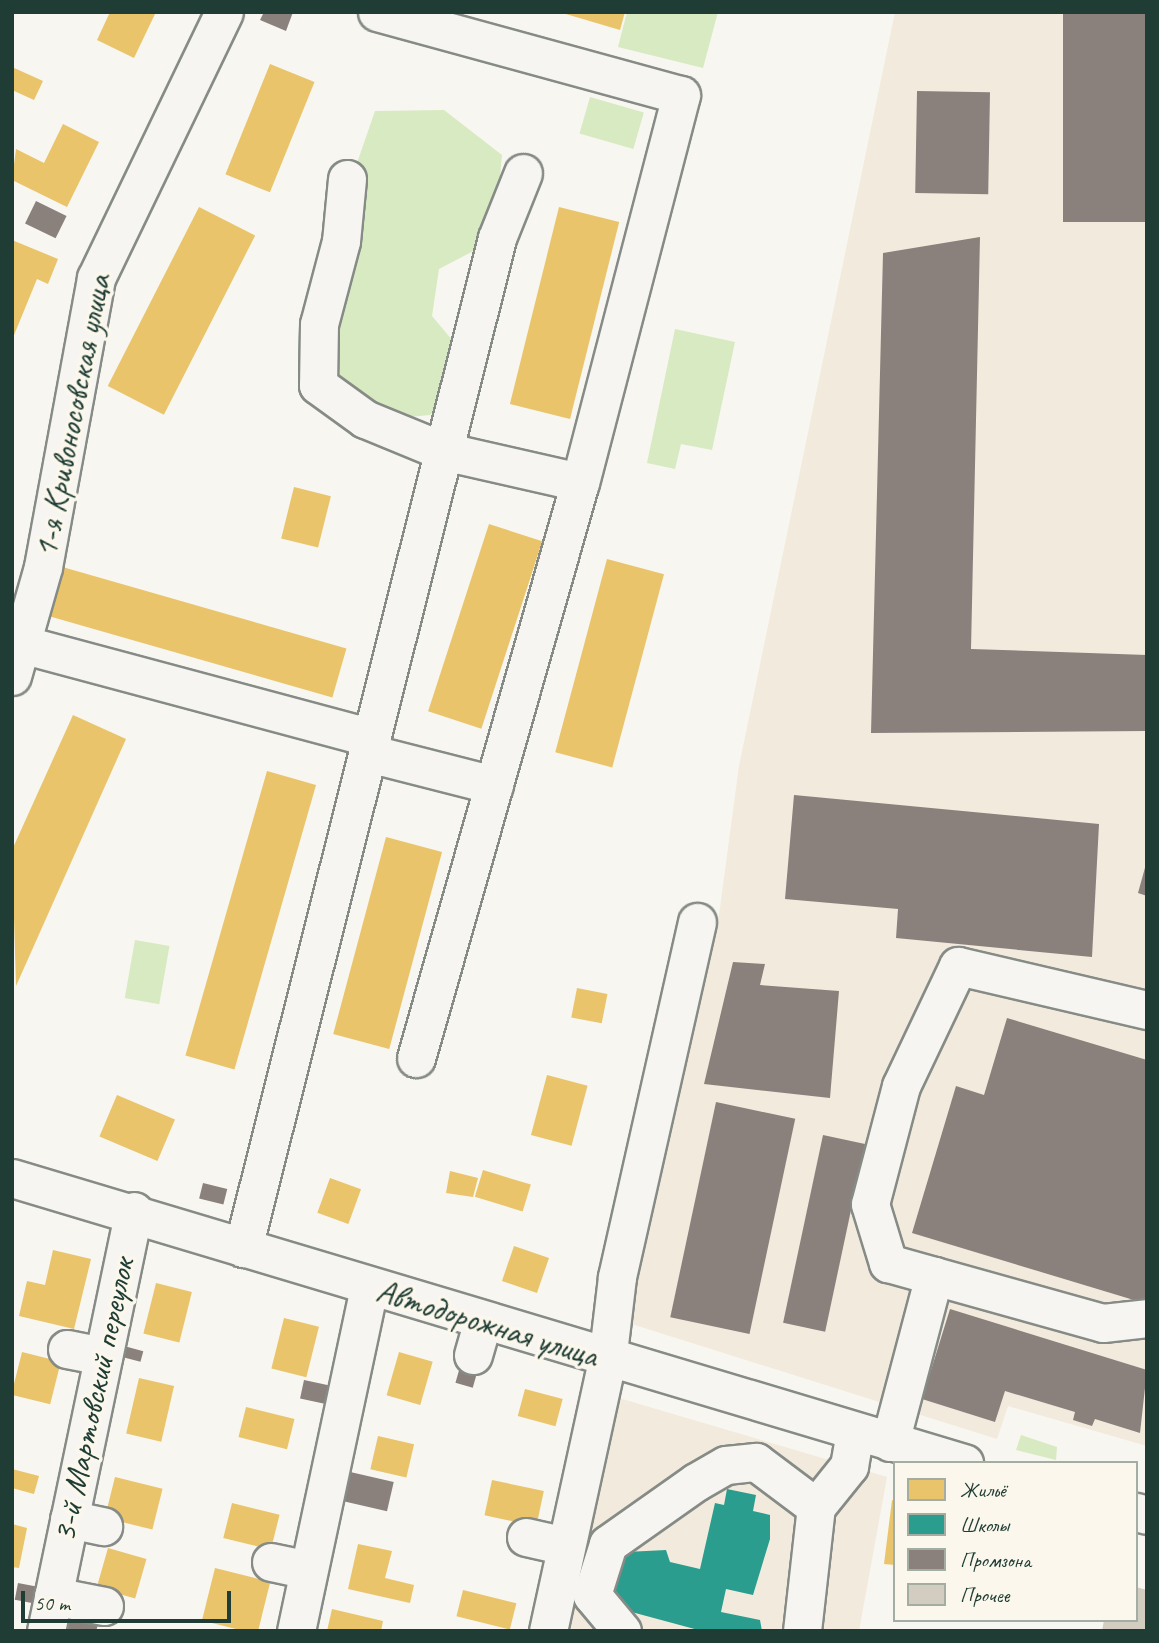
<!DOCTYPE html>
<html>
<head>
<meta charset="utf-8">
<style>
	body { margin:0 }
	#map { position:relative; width:1159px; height:1643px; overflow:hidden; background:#f8f6f0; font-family:Caveat,sans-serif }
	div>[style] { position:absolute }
	.built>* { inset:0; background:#f2eadc }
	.green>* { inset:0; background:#d8eac1; transform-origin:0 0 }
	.homes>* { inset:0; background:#e9c46a; transform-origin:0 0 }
	.schools>* { inset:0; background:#2a9d8f }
	.industry>* { inset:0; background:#8a817c; transform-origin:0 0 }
	.building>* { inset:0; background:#d3ccc1 }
	.roads { filter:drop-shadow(2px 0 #868b86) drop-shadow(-2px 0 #868b86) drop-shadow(0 2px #868b86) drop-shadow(0 -2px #868b86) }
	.minor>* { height:37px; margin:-18.5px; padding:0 18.5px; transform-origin:18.5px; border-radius:18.5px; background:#f6f5f1 }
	span { translate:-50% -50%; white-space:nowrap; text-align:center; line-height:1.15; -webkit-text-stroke:7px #fbf7ec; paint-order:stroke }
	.street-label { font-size:33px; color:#1f3d34 }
	.frame { position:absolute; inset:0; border:14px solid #1f3d34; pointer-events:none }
	.legend { position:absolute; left:893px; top:1461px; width:245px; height:161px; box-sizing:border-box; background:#fbf7ec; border:2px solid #a3ada2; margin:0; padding:9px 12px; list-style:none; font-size:21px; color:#1f3d34 }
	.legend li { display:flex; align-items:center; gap:14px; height:35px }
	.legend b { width:35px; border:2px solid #a3ada2 }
	.scale { position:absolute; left:21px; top:1591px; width:210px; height:32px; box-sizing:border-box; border:4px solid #1f3d34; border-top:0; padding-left:9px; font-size:21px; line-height:24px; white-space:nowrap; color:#1f3d34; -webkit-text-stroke:5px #fbf7ec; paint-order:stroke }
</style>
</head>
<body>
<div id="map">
	<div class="built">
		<i style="clip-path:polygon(895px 12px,1147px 12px,1147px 1446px,1008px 1406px,997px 1439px,622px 1321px,719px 915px,739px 766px)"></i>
		<i style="clip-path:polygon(612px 1396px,887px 1477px,859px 1631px,560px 1631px)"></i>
	</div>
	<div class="green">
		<i style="clip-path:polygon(627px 12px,718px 12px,703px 68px,618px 47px)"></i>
		<i style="left:590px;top:97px;width:56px;height:38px;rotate:16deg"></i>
		<i style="clip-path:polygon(444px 110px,502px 155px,497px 209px,481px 247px,439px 269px,432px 316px,453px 341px,443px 370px,445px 402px,430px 415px,399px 418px,360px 404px,337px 373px,338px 305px,352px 236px,357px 163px,375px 111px)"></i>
		<i style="clip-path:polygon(675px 329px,735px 342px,712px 450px,681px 444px,675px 469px,647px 463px)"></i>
		<i style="left:135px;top:940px;width:35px;height:59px;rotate:10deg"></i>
		<i style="clip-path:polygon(1021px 1435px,1057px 1447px,1056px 1460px,1016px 1450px)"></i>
	</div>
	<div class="homes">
		<i style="clip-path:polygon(110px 12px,155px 14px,134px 58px,97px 40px)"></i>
		<i style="clip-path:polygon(559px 12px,625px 12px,620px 30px)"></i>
		<i style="left:270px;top:64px;width:48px;height:119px;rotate:22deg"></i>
		<i style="clip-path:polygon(12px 67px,43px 81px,34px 100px,12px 90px)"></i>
		<i style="clip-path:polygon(63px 124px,99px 142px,67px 207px,12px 180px,16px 149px,44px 163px)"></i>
		<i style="left:199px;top:207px;width:63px;height:201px;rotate:27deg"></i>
		<i style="left:559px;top:207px;width:62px;height:203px;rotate:14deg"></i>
		<i style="clip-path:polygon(12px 240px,58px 259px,48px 284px,37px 279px,12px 340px)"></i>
		<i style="left:294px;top:487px;width:38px;height:53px;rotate:14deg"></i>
		<i style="left:489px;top:524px;width:56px;height:197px;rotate:18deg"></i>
		<i style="left:607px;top:559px;width:59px;height:200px;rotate:15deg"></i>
		<i style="left:59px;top:566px;width:299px;height:51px;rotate:16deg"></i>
		<i style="clip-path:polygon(73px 715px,126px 739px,16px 986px,12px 850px)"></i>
		<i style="left:267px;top:771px;width:51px;height:296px;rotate:16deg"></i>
		<i style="left:386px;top:837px;width:58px;height:204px;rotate:15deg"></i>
		<i style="left:577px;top:988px;width:31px;height:30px;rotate:11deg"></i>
		<i style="left:547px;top:1075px;width:42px;height:62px;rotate:15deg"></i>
		<i style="left:117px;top:1095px;width:63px;height:45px;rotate:23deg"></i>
		<i style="left:483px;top:1170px;width:50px;height:28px;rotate:17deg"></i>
		<i style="clip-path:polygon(450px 1171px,478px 1178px,473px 1197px,446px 1193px)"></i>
		<i style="left:330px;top:1178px;width:33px;height:37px;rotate:20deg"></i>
		<i style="left:514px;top:1246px;width:37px;height:37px;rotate:19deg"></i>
		<i style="clip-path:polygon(53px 1250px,91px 1259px,74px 1329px,19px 1316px,27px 1281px,45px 1285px)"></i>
		<i style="left:156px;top:1283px;width:37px;height:52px;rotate:14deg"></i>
		<i style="left:284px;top:1318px;width:36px;height:52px;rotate:14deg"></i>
		<i style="left:22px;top:1352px;width:40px;height:44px;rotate:14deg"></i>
		<i style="left:399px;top:1352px;width:35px;height:45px;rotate:16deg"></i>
		<i style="left:139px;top:1378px;width:36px;height:57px;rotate:13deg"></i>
		<i style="left:525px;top:1389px;width:39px;height:28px;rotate:15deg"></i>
		<i style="left:246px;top:1407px;width:50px;height:31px;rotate:14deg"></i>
		<i style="left:378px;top:1436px;width:37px;height:34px;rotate:13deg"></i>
		<i style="clip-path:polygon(12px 1469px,39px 1476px,34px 1494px,12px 1488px)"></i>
		<i style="left:115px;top:1477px;width:49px;height:42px;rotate:14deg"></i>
		<i style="left:492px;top:1480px;width:53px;height:36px;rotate:12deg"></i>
		<i style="clip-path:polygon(892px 1500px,895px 1501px,895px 1565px,884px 1564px)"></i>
		<i style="left:232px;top:1503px;width:49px;height:36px;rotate:14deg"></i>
		<i style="clip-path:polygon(12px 1524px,27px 1528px,19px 1568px,12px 1567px)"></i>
		<i style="clip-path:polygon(358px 1544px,392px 1551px,385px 1578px,414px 1585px,410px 1603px,348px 1589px)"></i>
		<i style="left:108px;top:1548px;width:40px;height:41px;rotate:16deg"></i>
		<i style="left:215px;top:1568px;width:57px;height:54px;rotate:14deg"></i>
		<i style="left:463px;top:1590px;width:55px;height:27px;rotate:14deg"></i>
		<i style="clip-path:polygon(332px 1609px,383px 1621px,381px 1631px,327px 1631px)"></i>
	</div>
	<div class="schools">
		<i style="clip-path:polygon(727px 1489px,756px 1495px,753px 1511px,770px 1515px,770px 1539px,753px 1595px,726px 1589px,721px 1612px,760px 1620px,762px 1631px,702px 1631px,613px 1607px,602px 1595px,608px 1568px,621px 1571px,626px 1552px,666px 1550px,670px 1562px,700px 1569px,715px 1503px,724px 1505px)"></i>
	</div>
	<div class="industry">
		<i style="clip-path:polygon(264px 12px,293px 12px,286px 31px,260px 20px)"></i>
		<i style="left:1063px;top:12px;width:84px;height:210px"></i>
		<i style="left:917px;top:91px;width:73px;height:102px;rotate:1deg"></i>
		<i style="left:36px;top:201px;width:34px;height:25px;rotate:26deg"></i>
		<i style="clip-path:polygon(980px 237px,971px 649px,1147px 655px,1147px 731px,871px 733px,883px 253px)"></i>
		<i style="clip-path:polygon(794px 795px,1099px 824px,1092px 957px,896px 938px,898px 909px,785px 899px)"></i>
		<i style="clip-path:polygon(1146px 864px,1147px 864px,1147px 896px,1138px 893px)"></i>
		<i style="clip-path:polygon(733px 962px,765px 964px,760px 985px,839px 991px,830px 1098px,704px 1084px)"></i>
		<i style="clip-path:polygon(1007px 1018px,1147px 1060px,1147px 1304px,912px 1233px,956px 1086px,984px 1095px)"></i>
		<i style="left:716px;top:1102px;width:81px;height:220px;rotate:12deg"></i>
		<i style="left:823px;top:1135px;width:43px;height:192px;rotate:12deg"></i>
		<i style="left:203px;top:1183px;width:25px;height:16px;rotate:14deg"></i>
		<i style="clip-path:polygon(950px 1309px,1147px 1370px,1140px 1433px,1095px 1419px,1092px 1426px,1073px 1420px,1075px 1412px,1005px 1391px,995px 1422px,922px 1399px)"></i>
		<i style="left:124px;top:1346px;width:20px;height:11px;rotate:15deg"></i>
		<i style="left:464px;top:1353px;width:18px;height:31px;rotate:16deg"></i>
		<i style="left:304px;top:1380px;width:25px;height:19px;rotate:12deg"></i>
		<i style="left:346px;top:1471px;width:49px;height:30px;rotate:13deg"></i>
		<i style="left:18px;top:1583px;width:20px;height:17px;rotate:11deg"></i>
		<i style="clip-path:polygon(69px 1619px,98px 1625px,96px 1631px,66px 1631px)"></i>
	</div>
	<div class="building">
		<i style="clip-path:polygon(1136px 1587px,1147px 1590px,1147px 1631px,1102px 1631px,1104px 1620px,1136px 1620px)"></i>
	</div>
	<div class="roads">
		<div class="minor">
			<i style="left:377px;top:12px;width:315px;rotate:15.3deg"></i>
			<i style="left:681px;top:95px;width:400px;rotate:104.6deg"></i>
			<i style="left:347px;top:179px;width:62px;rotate:95.5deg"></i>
			<i style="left:341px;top:241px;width:86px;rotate:104.8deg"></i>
			<i style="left:319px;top:324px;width:61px;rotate:90.9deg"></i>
			<i style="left:318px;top:385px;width:58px;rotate:35.9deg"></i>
			<i style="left:365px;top:419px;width:84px;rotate:22.3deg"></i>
			<i style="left:443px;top:451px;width:140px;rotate:12.8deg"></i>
			<i style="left:580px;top:482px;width:599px;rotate:105.89deg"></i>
			<i style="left:21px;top:644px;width:362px;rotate:15deg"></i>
			<i style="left:12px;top:676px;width:113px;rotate:-74.1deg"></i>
			<i style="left:43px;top:567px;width:294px;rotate:-79.6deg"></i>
			<i style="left:96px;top:278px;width:295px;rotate:-64.3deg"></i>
			<i style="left:368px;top:753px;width:130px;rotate:14.3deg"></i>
			<i style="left:1147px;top:1010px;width:194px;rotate:-166.9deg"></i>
			<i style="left:958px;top:966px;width:133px;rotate:115.4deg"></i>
			<i style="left:901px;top:1086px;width:122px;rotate:104.7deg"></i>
			<i style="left:870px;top:1204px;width:62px;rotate:73deg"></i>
			<i style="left:888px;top:1263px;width:223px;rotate:15.6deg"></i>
			<i style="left:1103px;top:1323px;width:44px;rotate:-6.5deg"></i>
			<i style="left:12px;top:1178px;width:994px;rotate:16.67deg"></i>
			<i style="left:243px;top:1248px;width:1041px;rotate:-75.88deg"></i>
			<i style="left:497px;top:238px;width:70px;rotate:-68.2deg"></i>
			<i style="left:67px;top:1349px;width:37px;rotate:11deg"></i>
			<i style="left:473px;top:1355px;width:33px;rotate:-74deg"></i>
			<i style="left:890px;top:1442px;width:172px;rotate:-75.2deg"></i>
			<i style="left:1136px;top:1512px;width:11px;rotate:15deg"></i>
			<i style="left:69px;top:1519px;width:35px;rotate:12deg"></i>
			<i style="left:526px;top:1537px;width:41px;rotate:12.7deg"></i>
			<i style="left:271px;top:1562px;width:38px;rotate:12deg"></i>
			<i style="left:53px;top:1596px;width:52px;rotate:11.1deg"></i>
			<i style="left:46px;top:1631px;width:429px;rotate:-78.2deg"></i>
			<i style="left:296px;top:1631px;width:350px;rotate:-78deg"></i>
			<i style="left:548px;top:1631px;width:276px;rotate:-77.7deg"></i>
			<i style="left:607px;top:1361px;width:85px;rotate:-83.2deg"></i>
			<i style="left:617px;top:1277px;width:364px;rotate:-77.3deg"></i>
			<i style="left:622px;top:1631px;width:47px;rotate:-129.8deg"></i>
			<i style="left:592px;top:1595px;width:53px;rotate:-72.6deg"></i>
			<i style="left:608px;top:1544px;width:108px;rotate:-35.2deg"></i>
			<i style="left:696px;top:1482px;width:34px;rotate:-30deg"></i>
			<i style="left:726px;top:1465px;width:30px;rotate:-6deg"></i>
			<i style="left:756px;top:1462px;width:75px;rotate:36.9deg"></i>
			<i style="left:802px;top:1631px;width:125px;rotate:-83.6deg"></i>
			<i style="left:816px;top:1507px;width:53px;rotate:-51.2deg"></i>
			<i style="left:849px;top:1466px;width:35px;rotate:-80deg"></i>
		</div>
	</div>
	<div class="street-label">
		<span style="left:73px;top:416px;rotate:-79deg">1-я Кривоносовская улица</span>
		<span style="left:487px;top:1324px;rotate:17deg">Автодорожная улица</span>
		<span style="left:94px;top:1400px;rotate:-78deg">3-й Мартовский переулок</span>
	</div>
	<div class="frame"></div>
	<ul class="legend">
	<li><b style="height:19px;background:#e9c46a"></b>Жильё</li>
	<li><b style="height:19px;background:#2a9d8f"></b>Школы</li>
	<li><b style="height:19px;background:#8a817c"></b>Промзона</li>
	<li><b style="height:19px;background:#d3ccc1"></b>Прочее</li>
	</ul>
	<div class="scale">50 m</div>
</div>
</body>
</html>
